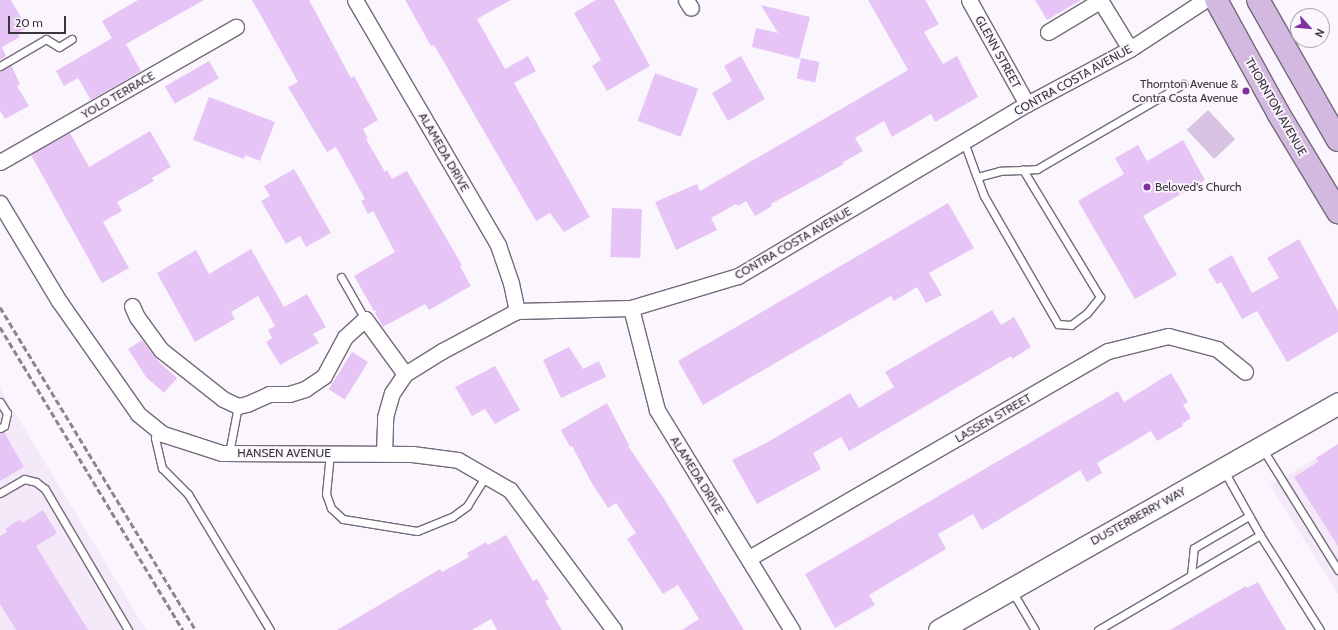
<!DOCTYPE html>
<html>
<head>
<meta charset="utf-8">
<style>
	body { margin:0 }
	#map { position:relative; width:1338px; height:630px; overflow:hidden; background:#fbf6fe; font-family:Cabin,sans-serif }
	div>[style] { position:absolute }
	.built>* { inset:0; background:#f3e9f8 }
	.green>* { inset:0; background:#d8c3e3; transform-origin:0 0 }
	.building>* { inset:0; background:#e6c5f6; transform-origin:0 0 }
	.roads { filter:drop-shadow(1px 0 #746a7a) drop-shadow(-1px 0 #746a7a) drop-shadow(0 1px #746a7a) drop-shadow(0 -1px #746a7a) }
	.lane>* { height:7px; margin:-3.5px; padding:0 3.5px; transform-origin:3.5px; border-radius:3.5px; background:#fff }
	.street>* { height:15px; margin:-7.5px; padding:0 7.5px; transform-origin:7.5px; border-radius:7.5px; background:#fff }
	.secondary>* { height:21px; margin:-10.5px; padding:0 10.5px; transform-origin:10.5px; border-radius:10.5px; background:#fff }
	.primary>* { height:22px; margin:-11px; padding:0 11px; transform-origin:11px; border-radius:11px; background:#d3b8e0 }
	.rail>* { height:3px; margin-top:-1.5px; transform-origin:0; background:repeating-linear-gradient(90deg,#8a868d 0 6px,transparent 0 9px) }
	.dots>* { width:11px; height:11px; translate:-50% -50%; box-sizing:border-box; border:2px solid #fbf6fe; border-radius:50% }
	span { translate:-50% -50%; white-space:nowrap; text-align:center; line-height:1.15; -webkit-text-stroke:3.5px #fbf6fe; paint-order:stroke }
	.street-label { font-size:12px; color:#39353c }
	.poi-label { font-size:12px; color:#39353c }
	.right { translate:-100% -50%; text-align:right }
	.left { translate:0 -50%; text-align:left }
	.north { position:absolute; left:1290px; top:8px; width:40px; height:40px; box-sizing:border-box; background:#fbf6fe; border:1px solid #ada9b0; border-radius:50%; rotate:117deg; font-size:11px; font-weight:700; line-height:16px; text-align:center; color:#39353c }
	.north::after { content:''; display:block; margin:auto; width:14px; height:18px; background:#8031a1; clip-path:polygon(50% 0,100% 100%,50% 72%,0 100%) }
	.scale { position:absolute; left:8px; top:16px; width:58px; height:18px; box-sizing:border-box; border:2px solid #39353c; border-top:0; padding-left:5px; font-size:12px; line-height:14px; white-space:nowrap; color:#39353c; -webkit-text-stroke:3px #fbf6fe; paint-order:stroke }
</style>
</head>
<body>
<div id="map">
	<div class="built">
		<i style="clip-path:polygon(0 388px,146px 630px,0 630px)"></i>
		<i style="clip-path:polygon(1338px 446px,1338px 594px,1270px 485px)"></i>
	</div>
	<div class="green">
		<i style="left:1208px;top:110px;width:40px;height:29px;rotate:47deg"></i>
	</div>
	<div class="building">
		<i style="clip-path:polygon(0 0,11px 0,27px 28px,17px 33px,20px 37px,2px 47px,6px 56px,0 60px)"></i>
		<i style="clip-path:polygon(138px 0,204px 0,126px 44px,141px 71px,91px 100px,78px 78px,64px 86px,56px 71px,112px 38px,102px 21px)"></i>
		<i style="clip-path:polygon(252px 0,309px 0,351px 78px,354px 76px,378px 120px,363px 129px,368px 138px,366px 139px,385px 172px,387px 170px,392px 179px,407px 171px,462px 265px,460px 266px,471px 286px,429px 310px,425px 304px,383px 327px,375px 313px,377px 310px,374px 311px,354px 276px,395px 252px,373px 211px,368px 214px,361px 201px,365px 199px,336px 147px,327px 152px,288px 87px,298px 82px)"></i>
		<i style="clip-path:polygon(405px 0,511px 0,477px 19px,505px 69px,528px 56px,536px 71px,514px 83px,590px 217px,564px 232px,550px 213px,536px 221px,434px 45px,431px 46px)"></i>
		<i style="clip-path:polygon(596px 0,614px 0,650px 66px,607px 91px,592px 66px,601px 60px,574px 13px)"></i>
		<i style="clip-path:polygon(868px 0,925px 0,939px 24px,924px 32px,943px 64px,957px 56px,978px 97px,935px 122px,931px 114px,892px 137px,884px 121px,855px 138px,863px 151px,843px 162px,844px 164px,771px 204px,772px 206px,755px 216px,746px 201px,738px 206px,736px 204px,711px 218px,717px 230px,676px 250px,655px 202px,697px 184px,700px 191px,908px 70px)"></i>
		<i style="clip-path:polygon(1035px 0,1081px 0,1047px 20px)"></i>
		<i style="clip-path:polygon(761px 5px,810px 17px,799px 59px,752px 47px,756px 28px,778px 33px)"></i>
		<i style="clip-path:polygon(741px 56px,765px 99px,728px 121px,712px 93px,732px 81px,724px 66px)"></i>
		<i style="left:801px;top:58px;width:19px;height:21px;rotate:12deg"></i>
		<i style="left:209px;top:61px;width:20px;height:51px;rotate:60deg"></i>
		<i style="clip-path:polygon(11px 65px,20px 84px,17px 86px,29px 106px,5px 119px,0 111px,0 71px)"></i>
		<i style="left:655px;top:73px;width:46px;height:51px;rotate:20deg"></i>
		<i style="clip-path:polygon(209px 97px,275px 122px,260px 161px,245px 155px,244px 159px,193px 140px)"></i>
		<i style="clip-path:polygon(150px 131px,171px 167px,152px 178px,154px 181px,117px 202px,122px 211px,103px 222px,129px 268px,102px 283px,31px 155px,70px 133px,89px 167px)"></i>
		<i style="clip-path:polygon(1183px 140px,1205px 180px,1143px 216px,1177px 275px,1135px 299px,1078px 201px,1124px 174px,1115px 158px,1138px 145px,1147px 161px)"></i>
		<i style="clip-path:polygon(294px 169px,331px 233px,306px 247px,300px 236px,286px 244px,261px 201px,270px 196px,264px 186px)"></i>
		<i style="clip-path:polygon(948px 203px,974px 248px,929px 273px,942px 295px,926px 303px,917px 287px,894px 301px,891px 296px,703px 405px,678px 361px)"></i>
		<i style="left:612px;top:208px;width:30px;height:49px;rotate:2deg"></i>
		<i style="clip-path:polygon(1299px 239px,1338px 311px,1338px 332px,1287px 362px,1257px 311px,1242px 319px,1221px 282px,1217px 284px,1208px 269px,1232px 255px,1252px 293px,1279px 278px,1267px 258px)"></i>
		<i style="clip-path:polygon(251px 249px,284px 307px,307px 294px,326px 327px,313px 334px,319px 343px,280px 365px,266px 342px,272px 338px,268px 330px,275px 326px,258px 296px,231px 312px,235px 319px,195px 342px,157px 273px,196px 250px,209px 274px)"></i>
		<i style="clip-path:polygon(992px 310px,1001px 325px,1014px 317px,1031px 347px,1012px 359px,1011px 356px,849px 451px,841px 437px,813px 453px,821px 469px,757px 504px,732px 460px,768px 442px,850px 393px,859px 408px,894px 387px,885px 372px)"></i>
		<i style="clip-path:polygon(142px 340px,159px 362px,177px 378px,164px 393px,146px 377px,128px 349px)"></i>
		<i style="clip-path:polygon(569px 347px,583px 369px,599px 361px,606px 377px,561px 398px,543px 360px)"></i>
		<i style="left:352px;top:352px;width:19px;height:44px;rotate:32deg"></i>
		<i style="clip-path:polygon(495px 366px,520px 410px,495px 424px,485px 409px,472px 416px,455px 387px)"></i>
		<i style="clip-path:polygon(1171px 373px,1188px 402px,1183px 405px,1191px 418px,1182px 424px,1183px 426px,1157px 441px,1151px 431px,1097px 463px,1102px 473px,1087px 482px,1080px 470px,982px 530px,973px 514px,938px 534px,946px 549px,869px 595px,875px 605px,835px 628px,805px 574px,1118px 391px,1124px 402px)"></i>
		<i style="clip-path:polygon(607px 403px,629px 445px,628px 446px,663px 497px,744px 630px,682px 630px,699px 619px,678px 585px,663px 594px,627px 539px,636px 533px,616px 503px,608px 508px,590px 480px,572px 446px,570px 447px,561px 430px)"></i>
		<i style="clip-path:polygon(4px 432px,24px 467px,0 481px,0 433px)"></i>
		<i style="clip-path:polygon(1338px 444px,1338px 546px,1294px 477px,1318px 462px,1316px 458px)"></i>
		<i style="clip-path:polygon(43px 510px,57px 533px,36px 546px,88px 630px,16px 630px,0 604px,0 536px,7px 532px,5px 529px,20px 519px,22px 523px)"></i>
		<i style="clip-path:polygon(506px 535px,533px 581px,537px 579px,549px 599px,545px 601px,562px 630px,497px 630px,491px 619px,472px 630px,337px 630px,440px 569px,442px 572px,469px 557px,467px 553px,486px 542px,488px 545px)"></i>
		<i style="clip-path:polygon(1258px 582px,1286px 630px,1170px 630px,1246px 586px,1247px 588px)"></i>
	</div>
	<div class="roads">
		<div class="lane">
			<i style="left:0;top:66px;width:53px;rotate:-30.4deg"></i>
			<i style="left:46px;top:39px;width:15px;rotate:32deg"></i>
			<i style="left:59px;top:47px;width:15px;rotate:-32deg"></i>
			<i style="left:964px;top:142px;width:37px;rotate:70deg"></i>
			<i style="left:977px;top:177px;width:20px;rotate:70deg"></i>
			<i style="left:984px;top:196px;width:148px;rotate:60deg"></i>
			<i style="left:1058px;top:324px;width:13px;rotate:4deg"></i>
			<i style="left:1071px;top:325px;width:20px;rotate:-37deg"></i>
			<i style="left:1087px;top:313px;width:21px;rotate:-51deg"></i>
			<i style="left:1100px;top:297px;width:149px;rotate:-121.2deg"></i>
			<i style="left:1023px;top:170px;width:23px;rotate:178deg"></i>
			<i style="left:1000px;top:171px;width:24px;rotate:165deg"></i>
			<i style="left:1023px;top:170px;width:14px;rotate:-4deg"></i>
			<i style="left:1037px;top:169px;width:169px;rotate:-30.2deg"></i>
			<i style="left:341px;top:277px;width:48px;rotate:60.3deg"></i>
			<i style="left:0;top:402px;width:13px;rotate:58deg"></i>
			<i style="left:7px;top:413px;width:13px;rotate:103deg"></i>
			<i style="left:4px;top:426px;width:4px;rotate:153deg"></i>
			<i style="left:157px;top:429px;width:9px;rotate:103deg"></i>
			<i style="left:155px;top:438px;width:31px;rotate:77deg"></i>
			<i style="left:162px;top:468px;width:37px;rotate:45deg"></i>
			<i style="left:188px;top:494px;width:159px;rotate:58.9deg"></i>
			<i style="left:1262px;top:448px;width:144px;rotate:58.1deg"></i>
			<i style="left:229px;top:453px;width:48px;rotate:-79.2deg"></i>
			<i style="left:330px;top:453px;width:41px;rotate:95.6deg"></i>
			<i style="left:326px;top:494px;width:15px;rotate:70deg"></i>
			<i style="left:331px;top:508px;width:16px;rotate:43deg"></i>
			<i style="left:343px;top:519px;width:75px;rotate:9.2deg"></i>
			<i style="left:417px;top:531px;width:38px;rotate:-22deg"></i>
			<i style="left:452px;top:517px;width:19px;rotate:-36deg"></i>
			<i style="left:467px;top:506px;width:36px;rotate:-58deg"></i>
			<i style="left:1224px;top:471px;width:73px;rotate:60.6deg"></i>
			<i style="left:1260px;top:535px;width:112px;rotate:57.7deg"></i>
			<i style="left:0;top:493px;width:28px;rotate:-30deg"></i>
			<i style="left:24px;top:479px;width:12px;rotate:14deg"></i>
			<i style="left:36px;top:482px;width:11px;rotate:38deg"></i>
			<i style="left:45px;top:489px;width:164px;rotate:59.5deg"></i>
			<i style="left:1191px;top:575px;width:27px;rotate:-84deg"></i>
			<i style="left:1194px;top:548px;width:64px;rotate:-30.2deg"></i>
			<i style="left:1012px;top:591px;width:45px;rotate:59.5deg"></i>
			<i style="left:1098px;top:630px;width:188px;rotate:-30.4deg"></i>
		</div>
		<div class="street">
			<i style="left:355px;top:0;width:284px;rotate:59.7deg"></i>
			<i style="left:498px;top:245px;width:40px;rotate:71.1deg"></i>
			<i style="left:511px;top:283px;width:29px;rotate:78deg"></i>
			<i style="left:686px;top:0;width:9px;rotate:58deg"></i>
			<i style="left:969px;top:0;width:119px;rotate:60.9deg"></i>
			<i style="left:1100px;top:0;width:57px;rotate:58.5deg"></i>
			<i style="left:1048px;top:32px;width:62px;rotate:-31.1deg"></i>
			<i style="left:0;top:162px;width:272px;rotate:-29.8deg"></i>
			<i style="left:0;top:203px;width:114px;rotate:59deg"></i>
			<i style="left:59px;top:301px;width:138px;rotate:55deg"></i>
			<i style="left:138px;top:414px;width:32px;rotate:39deg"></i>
			<i style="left:163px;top:434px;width:62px;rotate:17.9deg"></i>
			<i style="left:222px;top:453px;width:190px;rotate:0.3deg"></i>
			<i style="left:412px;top:454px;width:46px;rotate:7.4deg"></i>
			<i style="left:458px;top:460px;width:60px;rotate:30deg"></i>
			<i style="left:510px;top:490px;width:174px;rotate:53.4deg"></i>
			<i style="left:132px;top:306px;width:12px;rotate:66deg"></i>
			<i style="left:137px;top:317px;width:41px;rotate:54deg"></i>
			<i style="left:161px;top:350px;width:79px;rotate:38.3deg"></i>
			<i style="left:223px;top:399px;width:17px;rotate:25deg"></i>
			<i style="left:238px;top:406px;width:9px;rotate:-13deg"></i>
			<i style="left:247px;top:404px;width:24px;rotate:-24deg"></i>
			<i style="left:269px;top:394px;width:20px"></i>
			<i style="left:289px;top:394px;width:17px;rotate:-17deg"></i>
			<i style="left:305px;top:389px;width:23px;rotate:-34deg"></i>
			<i style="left:324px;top:376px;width:44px;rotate:-61.7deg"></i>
			<i style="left:345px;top:337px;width:27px;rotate:-42deg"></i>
			<i style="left:365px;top:319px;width:68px;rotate:54deg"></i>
			<i style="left:631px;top:308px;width:105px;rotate:75.7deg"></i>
			<i style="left:657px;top:410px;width:258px;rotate:58.5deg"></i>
			<i style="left:384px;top:453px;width:36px;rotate:-88deg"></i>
			<i style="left:385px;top:417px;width:25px;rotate:-74deg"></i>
			<i style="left:392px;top:393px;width:23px;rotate:-56deg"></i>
			<i style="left:405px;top:374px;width:44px;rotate:-31.9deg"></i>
			<i style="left:442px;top:351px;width:85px;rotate:-28.1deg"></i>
			<i style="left:517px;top:311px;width:114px;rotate:-1.5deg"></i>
			<i style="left:631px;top:308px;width:112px;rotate:-16.7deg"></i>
			<i style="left:738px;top:276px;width:336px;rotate:-30.8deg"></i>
			<i style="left:1027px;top:104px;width:117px;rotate:-28.1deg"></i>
			<i style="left:1130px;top:49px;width:90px;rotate:-33.2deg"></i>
			<i style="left:749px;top:558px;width:414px;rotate:-30deg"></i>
			<i style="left:1108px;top:351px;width:62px;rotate:-14deg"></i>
			<i style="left:1168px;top:336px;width:51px;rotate:14.9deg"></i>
			<i style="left:1217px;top:349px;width:36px;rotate:39deg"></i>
		</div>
		<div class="secondary">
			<i style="left:939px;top:630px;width:459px;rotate:-29.6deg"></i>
		</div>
		<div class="primary">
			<i style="left:1216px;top:0;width:129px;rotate:61.2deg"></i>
			<i style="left:1278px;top:113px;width:116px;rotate:58.8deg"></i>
			<i style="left:1258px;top:0;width:161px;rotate:60.3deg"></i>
		</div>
	</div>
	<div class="rail">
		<i style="left:0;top:307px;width:378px;rotate:58.8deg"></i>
		<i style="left:0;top:327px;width:354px;rotate:58.9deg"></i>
	</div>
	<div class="dots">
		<i style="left:1246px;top:91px;background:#8031a1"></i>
		<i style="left:1147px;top:187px;background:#8031a1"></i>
	</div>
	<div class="street-label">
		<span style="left:998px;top:52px;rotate:61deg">GLENN STREET</span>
		<span style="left:1073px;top:80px;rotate:-29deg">CONTRA COSTA AVENUE</span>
		<span style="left:118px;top:95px;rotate:-30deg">YOLO TERRACE</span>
		<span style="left:1276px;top:107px;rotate:60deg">THORNTON AVENUE</span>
		<span style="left:444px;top:152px;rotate:60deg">ALAMEDA DRIVE</span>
		<span style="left:793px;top:243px;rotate:-30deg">CONTRA COSTA AVENUE</span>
		<span style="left:993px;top:418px;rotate:-30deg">LASSEN STREET</span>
		<span style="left:284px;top:453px">HANSEN AVENUE</span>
		<span style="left:697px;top:475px;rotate:58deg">ALAMEDA DRIVE</span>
		<span style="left:1138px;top:516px;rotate:-29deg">DUSTERBERRY WAY</span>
	</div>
	<div class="poi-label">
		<span class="right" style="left:1238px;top:91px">Thornton Avenue &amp;<br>Contra Costa Avenue</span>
		<span class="left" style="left:1155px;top:187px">Beloved's Church</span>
	</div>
	<div class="north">N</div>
	<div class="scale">20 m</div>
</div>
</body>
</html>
